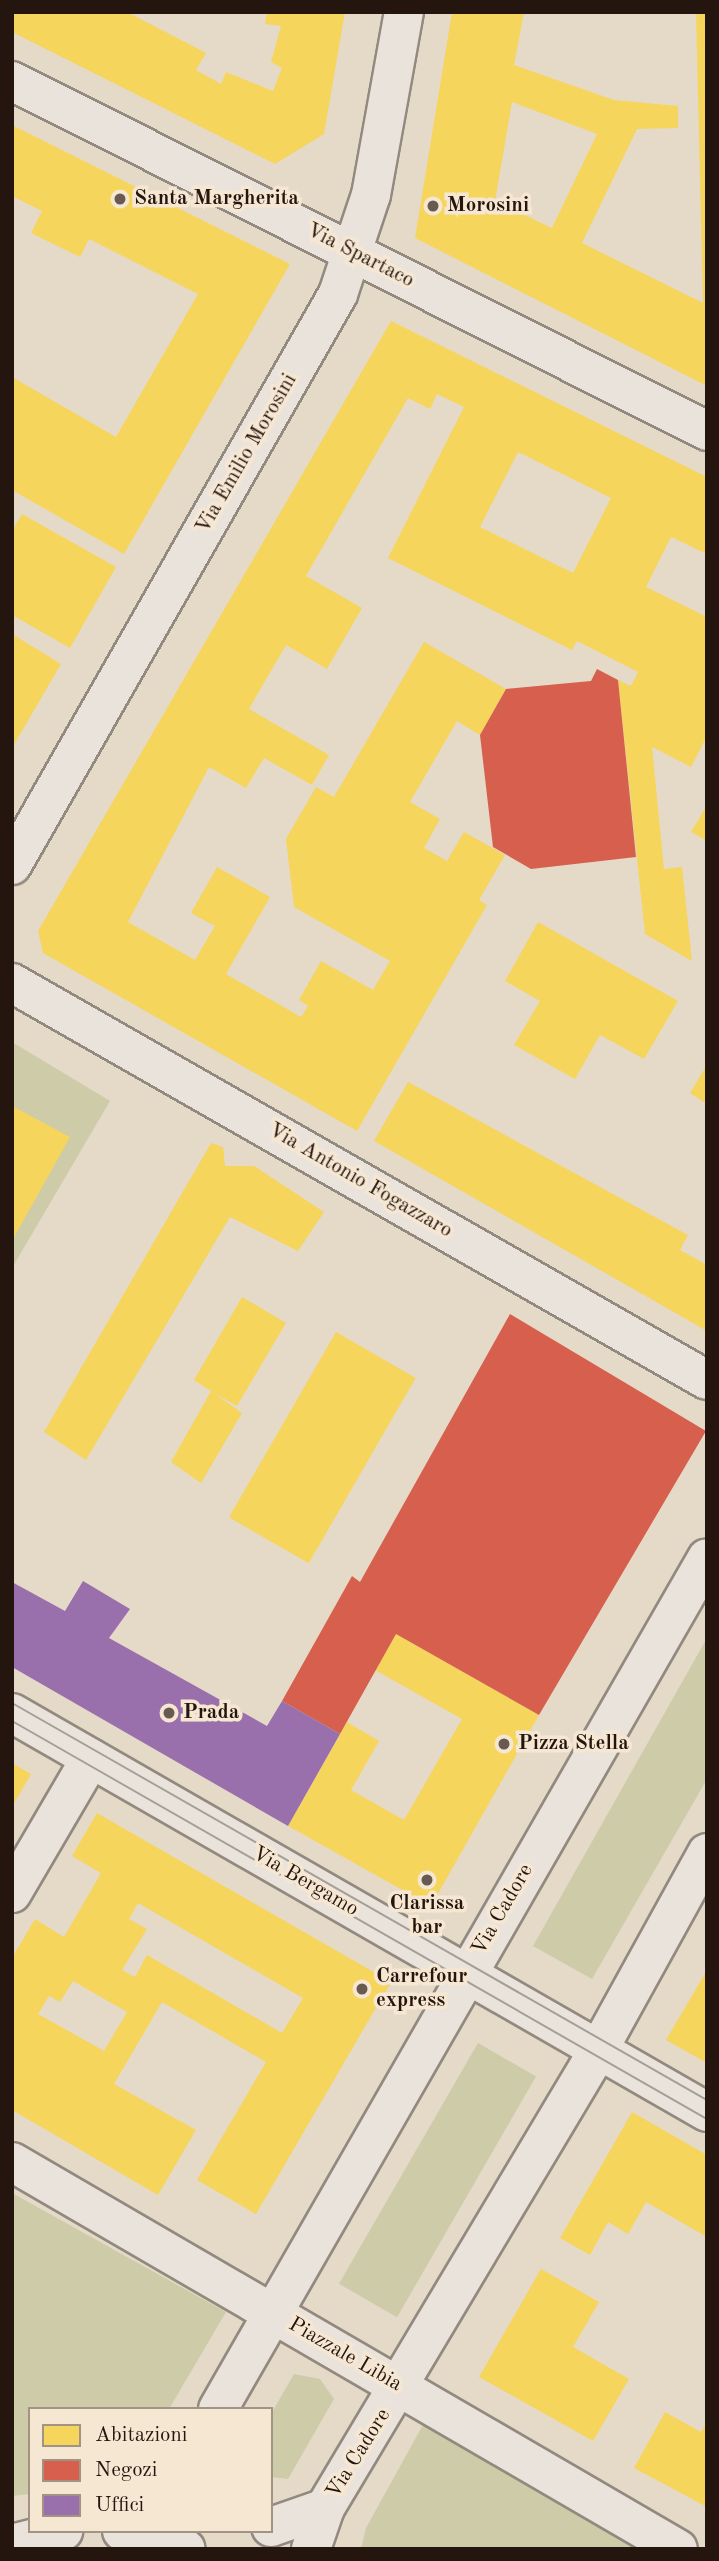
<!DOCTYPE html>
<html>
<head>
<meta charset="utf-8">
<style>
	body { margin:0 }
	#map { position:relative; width:719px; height:2561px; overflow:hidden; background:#e5d9c8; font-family:"Old Standard TT",serif }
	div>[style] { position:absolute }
	.green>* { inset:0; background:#cecba9; transform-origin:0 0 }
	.homes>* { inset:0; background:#f6d55c; transform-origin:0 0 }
	.shops>* { inset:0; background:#d6604d }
	.offices>* { inset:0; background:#9970ab }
	.roads { filter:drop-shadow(2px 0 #92897f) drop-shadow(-2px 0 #92897f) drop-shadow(0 2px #92897f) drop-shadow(0 -2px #92897f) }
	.minor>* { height:38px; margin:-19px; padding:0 19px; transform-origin:19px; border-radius:19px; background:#eae3db }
	.tram>* { height:2px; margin:-1px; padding:0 1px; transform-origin:1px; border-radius:1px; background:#a49e97 }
	.dots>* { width:19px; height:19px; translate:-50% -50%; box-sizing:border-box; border:4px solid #f6e7d3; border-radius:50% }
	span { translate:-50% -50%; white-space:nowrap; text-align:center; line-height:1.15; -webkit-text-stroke:7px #f6e7d3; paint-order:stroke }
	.poi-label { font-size:21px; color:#24150f; font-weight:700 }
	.left { translate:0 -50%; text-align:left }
	.street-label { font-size:21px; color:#24150f }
	.frame { position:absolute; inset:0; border:14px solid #24150f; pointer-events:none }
	.legend { position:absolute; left:28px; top:2407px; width:245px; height:126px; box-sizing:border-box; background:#f6e7d3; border:2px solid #a29385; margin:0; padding:9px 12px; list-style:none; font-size:21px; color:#24150f }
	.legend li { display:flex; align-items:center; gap:14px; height:35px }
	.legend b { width:35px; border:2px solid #a29385 }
</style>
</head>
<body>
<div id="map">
	<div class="green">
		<i style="clip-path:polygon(12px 1042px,110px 1101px,12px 1268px)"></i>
		<i style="clip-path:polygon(707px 1638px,707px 1779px,592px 1979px,533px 1946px)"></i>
		<i style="left:478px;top:2043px;width:67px;height:278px;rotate:30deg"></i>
		<i style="clip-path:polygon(12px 2193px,226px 2312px,169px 2409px,30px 2409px,30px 2494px,12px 2496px)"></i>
		<i style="clip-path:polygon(294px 2374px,320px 2379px,334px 2399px,288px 2479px,271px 2477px,271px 2414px)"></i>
		<i style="clip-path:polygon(424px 2423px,646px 2549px,361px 2549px,366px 2528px)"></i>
	</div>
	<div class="homes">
		<i style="clip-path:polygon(12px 12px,127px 12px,206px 53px,196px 70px,221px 84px,226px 72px,273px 91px,282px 68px,271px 62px,281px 26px,265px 24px,267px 12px,345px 12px,324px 134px,275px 164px,12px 32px)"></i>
		<i style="clip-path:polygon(evenodd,452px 12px,524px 12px,514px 65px,614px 100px,678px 106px,678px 128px,637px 129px,582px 243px,703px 303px,696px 12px,707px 12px,707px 386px,415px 238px,452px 12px,512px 102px,597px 134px,552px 228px,495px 201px,512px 102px)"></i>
		<i style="clip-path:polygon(12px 125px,290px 264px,124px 554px,12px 490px,12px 377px,116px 437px,198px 294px,89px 239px,80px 257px,31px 233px,42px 211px,12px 196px)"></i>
		<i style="clip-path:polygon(evenodd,391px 321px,707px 477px,707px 554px,671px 537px,646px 587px,707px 617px,707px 736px,691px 767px,652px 747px,664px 869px,682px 867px,692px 961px,645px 934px,618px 680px,631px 686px,638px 672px,577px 641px,572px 650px,388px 558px,464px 407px,437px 394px,430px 409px,408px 398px,306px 576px,362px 608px,327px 669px,286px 645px,249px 709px,329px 755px,312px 785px,264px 758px,246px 788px,209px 767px,128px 922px,195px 960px,215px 926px,191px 913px,217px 867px,270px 897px,226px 974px,301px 1017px,308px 1006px,299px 1000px,321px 961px,373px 990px,390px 961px,294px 907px,286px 839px,316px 787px,334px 797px,424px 642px,506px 689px,480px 735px,457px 721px,410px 802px,440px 819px,424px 848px,447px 861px,464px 832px,505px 855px,479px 900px,487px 905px,357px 1131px,43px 953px,38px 931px,391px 321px,518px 452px,611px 498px,573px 573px,480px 527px,518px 452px)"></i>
		<i style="clip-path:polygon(22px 514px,116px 567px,70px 648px,12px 615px,12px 531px)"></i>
		<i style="clip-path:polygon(12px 634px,61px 664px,12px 748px)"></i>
		<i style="clip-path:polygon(707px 805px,707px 841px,691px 832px)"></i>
		<i style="clip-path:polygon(538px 922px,678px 1001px,644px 1059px,600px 1035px,575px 1079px,514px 1045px,540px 1001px,505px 981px)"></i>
		<i style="clip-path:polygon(707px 1065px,707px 1104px,690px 1093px)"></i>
		<i style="clip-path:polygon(408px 1082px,688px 1235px,680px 1250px,707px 1265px,707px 1331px,374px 1141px)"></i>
		<i style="clip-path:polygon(12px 1106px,70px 1137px,12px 1241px)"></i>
		<i style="clip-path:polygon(211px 1143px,223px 1147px,225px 1166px,254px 1166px,324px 1212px,298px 1251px,230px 1217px,86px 1460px,44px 1432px)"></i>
		<i style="clip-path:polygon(242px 1297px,286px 1323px,237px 1406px,214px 1393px,242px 1413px,201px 1483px,171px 1462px,211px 1391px,194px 1380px)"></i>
		<i style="left:336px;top:1332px;width:92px;height:214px;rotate:30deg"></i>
		<i style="clip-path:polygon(396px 1634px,539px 1715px,431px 1906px,288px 1826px,347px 1722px,379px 1741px,351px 1790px,404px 1820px,462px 1719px,375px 1670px)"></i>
		<i style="clip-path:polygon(12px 1763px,31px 1774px,12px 1807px)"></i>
		<i style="clip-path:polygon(evenodd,97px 1813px,391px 1982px,256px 2214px,197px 2180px,266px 2062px,162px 2002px,114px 2084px,196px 2130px,158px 2195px,12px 2110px,12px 1958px,35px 1919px,64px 1937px,101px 1873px,72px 1856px,97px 1813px,138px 1903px,303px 1998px,282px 2033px,147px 1955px,135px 1977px,122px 1970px,147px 1929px,129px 1919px,138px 1903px,97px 1813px,73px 1981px,127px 2012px,104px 2051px,38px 2014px,49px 1996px,60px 2002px,73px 1981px)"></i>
		<i style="clip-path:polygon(707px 1970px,707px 2063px,666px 2040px)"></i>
		<i style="clip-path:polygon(632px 2112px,707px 2155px,707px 2237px,646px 2202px,628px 2234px,608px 2222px,590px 2255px,560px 2238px)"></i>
		<i style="clip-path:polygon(541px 2269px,599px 2302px,573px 2347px,629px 2379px,593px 2441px,479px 2377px)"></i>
		<i style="clip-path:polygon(665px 2412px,701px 2432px,707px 2422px,707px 2507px,634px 2468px)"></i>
	</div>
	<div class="shops">
		<i style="clip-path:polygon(597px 669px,618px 680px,636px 857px,531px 869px,493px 847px,480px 735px,506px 689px,591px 681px)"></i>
		<i style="clip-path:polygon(510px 1314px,706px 1431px,539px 1715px,396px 1634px,340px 1734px,282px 1701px,352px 1576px,360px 1582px)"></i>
	</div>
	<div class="offices">
		<i style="clip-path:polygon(83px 1581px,130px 1609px,109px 1638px,267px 1726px,282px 1701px,340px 1734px,288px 1826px,12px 1667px,12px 1582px,65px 1611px)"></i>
	</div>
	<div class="roads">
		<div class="minor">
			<i style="left:12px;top:81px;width:778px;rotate:26.73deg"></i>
			<i style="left:12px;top:865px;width:658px;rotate:-60.28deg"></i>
			<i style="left:338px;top:294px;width:104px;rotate:-71.6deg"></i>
			<i style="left:371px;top:195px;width:186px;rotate:-79.8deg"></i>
			<i style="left:12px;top:983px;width:800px;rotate:29.74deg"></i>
			<i style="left:12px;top:1713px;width:801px;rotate:29.86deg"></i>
			<i style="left:12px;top:1893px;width:156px;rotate:-59.7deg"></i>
			<i style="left:12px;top:2162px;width:770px;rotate:30.16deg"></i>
			<i style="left:218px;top:2409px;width:981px;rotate:-60.12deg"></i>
			<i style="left:271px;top:2527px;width:57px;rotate:-19.4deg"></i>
			<i style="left:122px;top:2531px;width:66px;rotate:15.7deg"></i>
			<i style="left:12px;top:2544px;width:53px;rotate:-14.3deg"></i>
			<i style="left:311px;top:2549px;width:43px;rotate:-71.1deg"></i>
			<i style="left:325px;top:2508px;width:527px;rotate:-59.15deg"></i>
			<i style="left:595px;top:2056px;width:232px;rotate:-61.1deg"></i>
		</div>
	</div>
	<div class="tram">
		<i style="left:12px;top:1703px;width:800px;rotate:29.74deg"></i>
		<i style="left:12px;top:1721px;width:801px;rotate:29.8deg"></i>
	</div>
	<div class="dots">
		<i style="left:120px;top:199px;background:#685a50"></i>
		<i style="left:433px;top:206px;background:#685a50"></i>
		<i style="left:169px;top:1713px;background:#685a50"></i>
		<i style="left:504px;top:1744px;background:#685a50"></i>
		<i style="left:427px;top:1880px;background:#685a50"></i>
		<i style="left:362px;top:1989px;background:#685a50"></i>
	</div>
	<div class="poi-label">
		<span class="left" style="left:134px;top:199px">Santa Margherita</span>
		<span class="left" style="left:447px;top:206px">Morosini</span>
		<span class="left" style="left:183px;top:1713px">Prada</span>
		<span class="left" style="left:518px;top:1744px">Pizza Stella</span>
		<span style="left:427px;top:1916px">Clarissa<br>bar</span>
		<span class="left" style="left:376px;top:1989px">Carrefour<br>express</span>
	</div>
	<div class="street-label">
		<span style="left:360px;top:256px;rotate:27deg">Via Spartaco</span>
		<span style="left:247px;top:454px;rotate:-60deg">Via Emilio Morosini</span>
		<span style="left:360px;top:1181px;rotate:30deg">Via Antonio Fogazzaro</span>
		<span style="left:305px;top:1882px;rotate:30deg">Via Bergamo</span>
		<span style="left:503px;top:1910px;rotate:-60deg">Via Cadore</span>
		<span style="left:345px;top:2355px;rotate:30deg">Piazzale Libia</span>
		<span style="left:359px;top:2454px;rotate:-58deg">Via Cadore</span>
	</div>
	<div class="frame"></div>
	<ul class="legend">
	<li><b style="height:19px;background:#f6d55c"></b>Abitazioni</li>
	<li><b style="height:19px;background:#d6604d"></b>Negozi</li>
	<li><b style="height:19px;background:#9970ab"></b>Uffici</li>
	</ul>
</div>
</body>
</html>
